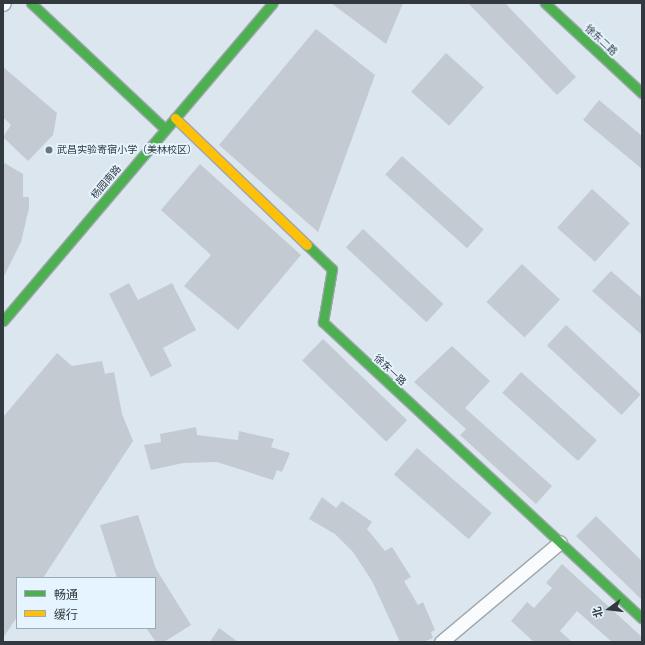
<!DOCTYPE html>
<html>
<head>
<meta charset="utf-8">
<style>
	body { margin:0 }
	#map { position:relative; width:645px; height:645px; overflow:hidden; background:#dce6ee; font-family:"IBM Plex Serif","Noto Sans SC",serif }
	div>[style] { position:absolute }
	.building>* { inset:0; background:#c3cad1; transform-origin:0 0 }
	.roads { filter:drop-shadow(1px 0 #9ea6ac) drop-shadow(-1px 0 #9ea6ac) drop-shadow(0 1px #9ea6ac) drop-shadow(0 -1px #9ea6ac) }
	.street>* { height:13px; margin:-6.5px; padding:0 6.5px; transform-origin:6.5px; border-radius:6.5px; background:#fafbfc }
	.fast>* { height:9px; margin:-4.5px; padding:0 4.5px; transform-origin:4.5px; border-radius:4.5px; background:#4caf50 }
	.slow>* { height:9px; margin:-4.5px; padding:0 4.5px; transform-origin:4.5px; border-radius:4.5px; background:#ffc107 }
	.dots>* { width:11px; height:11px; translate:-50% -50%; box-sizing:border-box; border:2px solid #e5f4ff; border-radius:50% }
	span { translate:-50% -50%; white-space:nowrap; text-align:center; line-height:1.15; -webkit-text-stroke:3.5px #e5f4ff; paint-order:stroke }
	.street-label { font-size:10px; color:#333a3f }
	.poi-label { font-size:10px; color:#333a3f }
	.left { translate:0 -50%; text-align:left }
	.frame { position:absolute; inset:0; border:4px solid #333a3f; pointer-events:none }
	.legend { position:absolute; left:16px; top:577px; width:140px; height:52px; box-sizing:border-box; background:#e5f4ff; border:1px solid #9eaab2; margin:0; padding:5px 7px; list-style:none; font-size:12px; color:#333a3f }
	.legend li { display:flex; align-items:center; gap:8px; height:20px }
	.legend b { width:20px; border:1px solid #9eaab2 }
	.north { position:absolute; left:589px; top:589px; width:40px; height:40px; -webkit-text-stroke:3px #e5f4ff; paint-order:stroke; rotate:255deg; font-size:11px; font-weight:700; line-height:16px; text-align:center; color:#333a3f }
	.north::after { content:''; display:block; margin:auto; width:14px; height:18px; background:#333a3f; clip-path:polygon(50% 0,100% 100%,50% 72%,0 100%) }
</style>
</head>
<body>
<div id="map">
	<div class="building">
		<i style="clip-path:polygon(331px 3px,403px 3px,386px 44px)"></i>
		<i style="clip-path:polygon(468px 3px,505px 3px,576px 77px,557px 95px)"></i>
		<i style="clip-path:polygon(316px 29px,375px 75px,318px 232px,219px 145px)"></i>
		<i style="left:446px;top:53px;width:51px;height:52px;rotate:42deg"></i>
		<i style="clip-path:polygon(3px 67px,57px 113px,53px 135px,28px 161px,3px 137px,11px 125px,3px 117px)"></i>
		<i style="clip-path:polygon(599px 100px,642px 136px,642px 169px,583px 120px)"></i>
		<i style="left:402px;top:156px;width:110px;height:25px;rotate:42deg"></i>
		<i style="clip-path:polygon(3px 162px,23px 174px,23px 197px,29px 197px,29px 208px,21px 242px,3px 278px)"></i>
		<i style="clip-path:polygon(200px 164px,301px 255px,238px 330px,184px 286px,211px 255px,161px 210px)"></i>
		<i style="left:592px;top:189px;width:51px;height:52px;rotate:42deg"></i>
		<i style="left:363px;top:229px;width:110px;height:25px;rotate:43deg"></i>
		<i style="left:522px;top:264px;width:52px;height:52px;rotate:43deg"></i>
		<i style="clip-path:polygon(611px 271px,642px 298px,642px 335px,592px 291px)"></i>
		<i style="clip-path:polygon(129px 283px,138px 300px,172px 283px,196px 330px,163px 348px,172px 366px,151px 377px,109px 294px)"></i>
		<i style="left:566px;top:325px;width:102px;height:28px;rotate:43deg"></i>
		<i style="left:323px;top:339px;width:117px;height:30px;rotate:44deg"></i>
		<i style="clip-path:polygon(452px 346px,490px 381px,465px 408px,552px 486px,536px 504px,460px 435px,466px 429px,414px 382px)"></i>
		<i style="clip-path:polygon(57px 353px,72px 366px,102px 361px,105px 374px,114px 372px,122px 414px,133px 441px,43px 578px,17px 578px,17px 617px,3px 638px,3px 417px)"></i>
		<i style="left:521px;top:372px;width:102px;height:28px;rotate:42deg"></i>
		<i style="clip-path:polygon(196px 427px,197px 435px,238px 440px,239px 431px,274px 439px,271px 447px,290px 453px,282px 472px,277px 470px,273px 480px,217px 462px,183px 463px,151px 470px,144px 445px,161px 442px,160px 434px)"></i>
		<i style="left:417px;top:448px;width:99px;height:35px;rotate:41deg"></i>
		<i style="clip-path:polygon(322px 497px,336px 508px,342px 501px,372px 522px,367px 529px,385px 551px,392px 547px,411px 577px,404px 581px,418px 605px,423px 602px,435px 630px,431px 632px,433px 638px,423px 642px,400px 642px,372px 581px,353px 552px,335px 534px,309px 519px)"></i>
		<i style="clip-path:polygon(138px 515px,156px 569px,191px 625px,164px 642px,156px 642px,146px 628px,155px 628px,155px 578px,117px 578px,100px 525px)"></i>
		<i style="clip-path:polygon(596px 516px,642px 561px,642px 600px,576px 536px)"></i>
		<i style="clip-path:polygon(562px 564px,642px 637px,642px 642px,612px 642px,577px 611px,560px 631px,572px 642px,534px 642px,511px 621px,527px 602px,534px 608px,552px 588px,546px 583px)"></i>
		<i style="clip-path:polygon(219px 628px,238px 642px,210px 642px)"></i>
	</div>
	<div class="roads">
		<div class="street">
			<i style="left:3px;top:4px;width:1px;rotate:-45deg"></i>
			<i style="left:441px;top:642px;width:155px;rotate:-40deg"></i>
		</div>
		<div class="fast">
			<i style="left:31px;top:3px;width:184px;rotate:43.2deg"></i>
			<i style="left:545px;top:3px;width:132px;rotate:42.9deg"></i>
			<i style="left:307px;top:245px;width:35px;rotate:44deg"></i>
			<i style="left:332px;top:269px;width:54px;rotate:99.6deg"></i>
			<i style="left:323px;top:322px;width:435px;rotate:42.9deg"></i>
			<i style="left:3px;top:321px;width:417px;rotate:-49.7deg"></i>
		</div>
		<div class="slow">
			<i style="left:175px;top:118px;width:183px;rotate:43.9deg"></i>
		</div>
	</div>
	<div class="dots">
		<i style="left:49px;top:150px;background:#6e767c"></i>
	</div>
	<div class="street-label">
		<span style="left:601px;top:40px;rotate:43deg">徐东二路</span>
		<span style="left:106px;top:182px;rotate:-50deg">杨园南路</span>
		<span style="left:390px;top:370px;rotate:43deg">徐东一路</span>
	</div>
	<div class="poi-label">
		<span class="left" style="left:57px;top:150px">武昌实验寄宿小学（美林校区）</span>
	</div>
	<div class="frame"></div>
	<ul class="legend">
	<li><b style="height:5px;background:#4caf50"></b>畅通</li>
	<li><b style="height:5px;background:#ffc107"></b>缓行</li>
	</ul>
	<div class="north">北</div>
</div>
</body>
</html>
